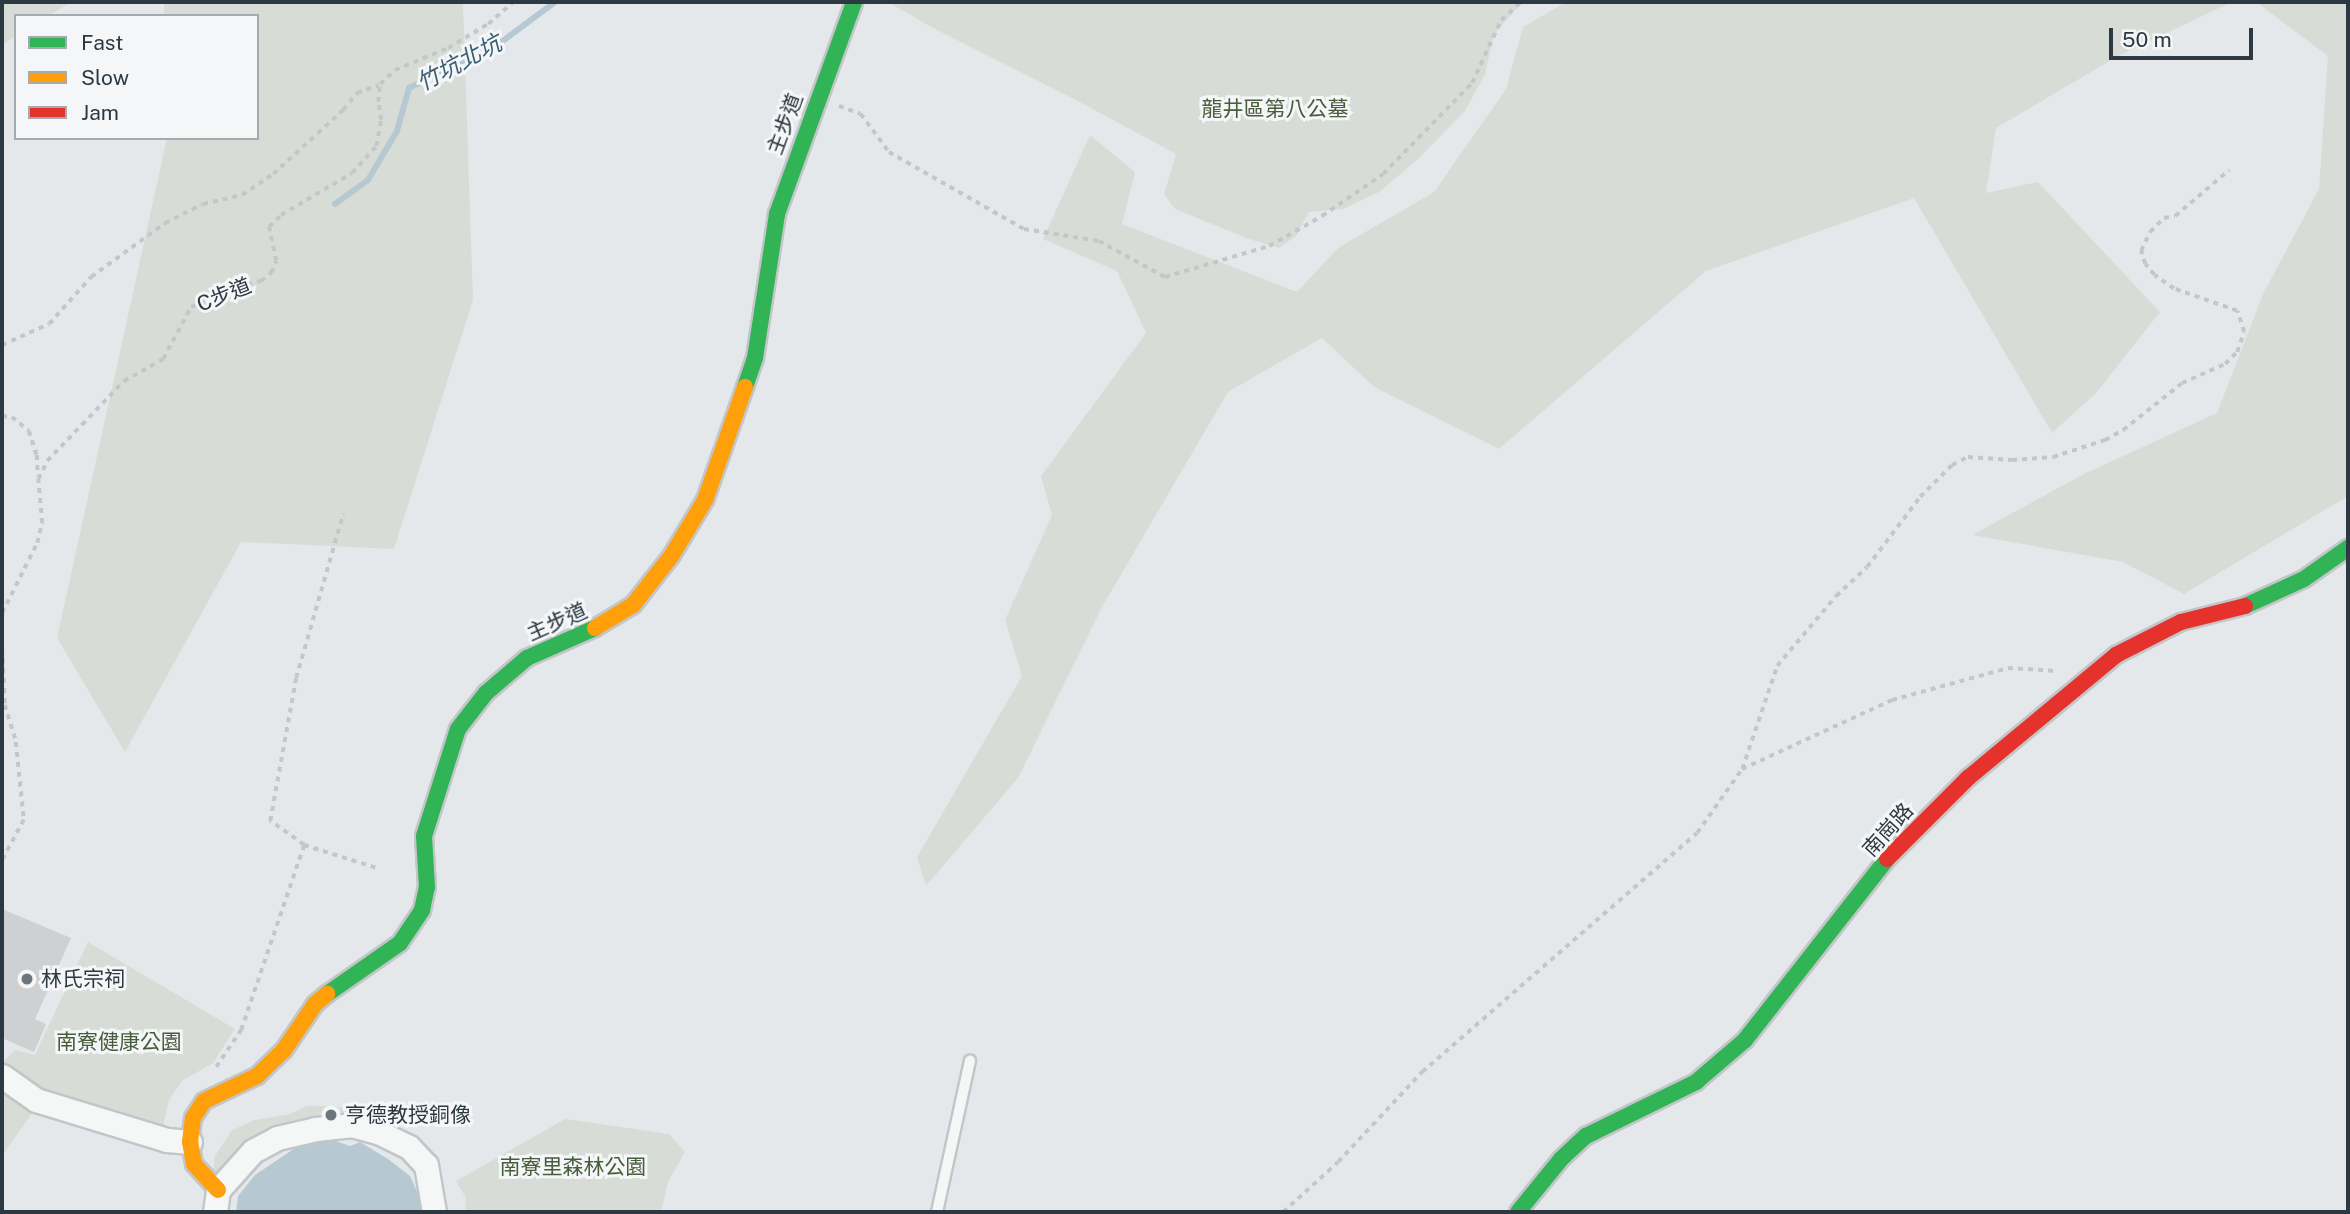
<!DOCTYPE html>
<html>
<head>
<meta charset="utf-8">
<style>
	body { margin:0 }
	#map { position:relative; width:2350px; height:1214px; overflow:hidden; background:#e5e8ea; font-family:"Public Sans","Noto Sans TC",sans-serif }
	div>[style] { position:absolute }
	.green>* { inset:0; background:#d7ddd6 }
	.water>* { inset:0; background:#b6c9d2 }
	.stream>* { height:6px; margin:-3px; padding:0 3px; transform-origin:3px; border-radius:3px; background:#b6c9d2 }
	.building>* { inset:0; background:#ced0d2 }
	.path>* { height:3.5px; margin-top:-1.75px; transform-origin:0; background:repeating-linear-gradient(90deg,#c4c7c9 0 5px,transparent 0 10px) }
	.roads { filter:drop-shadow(2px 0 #c3c6c8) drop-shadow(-2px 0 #c3c6c8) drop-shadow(0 2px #c3c6c8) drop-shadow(0 -2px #c3c6c8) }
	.lane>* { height:10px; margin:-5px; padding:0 5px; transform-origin:5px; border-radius:5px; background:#f5f6f6 }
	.street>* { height:23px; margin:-11.5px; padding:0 11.5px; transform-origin:11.5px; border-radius:11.5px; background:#f5f6f6 }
	.fast>* { height:16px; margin:-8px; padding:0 8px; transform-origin:8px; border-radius:8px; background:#30b455 }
	.slow>* { height:16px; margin:-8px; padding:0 8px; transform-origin:8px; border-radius:8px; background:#ff9f0a }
	.jam>* { height:16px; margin:-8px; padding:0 8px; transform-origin:8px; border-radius:8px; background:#e5322d }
	.dots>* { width:19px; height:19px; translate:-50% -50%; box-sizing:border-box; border:4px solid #f4f6f8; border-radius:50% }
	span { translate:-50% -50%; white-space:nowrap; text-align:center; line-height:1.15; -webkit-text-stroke:6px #f4f6f8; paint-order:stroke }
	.park-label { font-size:21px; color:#485d3b }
	.street-label { font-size:21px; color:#2d3942 }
	.poi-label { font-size:21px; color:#2d3942 }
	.left { translate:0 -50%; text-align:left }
	.water-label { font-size:23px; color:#395f74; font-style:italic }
	.frame { position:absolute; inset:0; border:4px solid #2d3942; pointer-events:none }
	.legend { position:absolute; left:14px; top:14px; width:245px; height:126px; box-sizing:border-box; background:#f4f6f8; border:2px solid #a4aaaf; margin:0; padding:9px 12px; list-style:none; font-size:21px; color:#2d3942 }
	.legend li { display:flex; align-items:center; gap:14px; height:35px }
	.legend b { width:35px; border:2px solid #a4aaaf }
	.scale { position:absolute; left:2109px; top:28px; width:144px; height:32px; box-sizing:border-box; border:4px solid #2d3942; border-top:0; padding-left:9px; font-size:21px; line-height:24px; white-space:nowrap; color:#2d3942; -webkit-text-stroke:5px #f4f6f8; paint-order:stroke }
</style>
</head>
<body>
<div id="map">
	<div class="green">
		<i style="clip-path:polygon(2px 2px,71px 2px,48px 16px,16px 16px,16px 36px,2px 45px)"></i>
		<i style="clip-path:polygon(164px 2px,463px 2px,473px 300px,394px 549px,241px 542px,125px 752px,57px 638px,167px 138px,257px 138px,257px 16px,164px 16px)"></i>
		<i style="clip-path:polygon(888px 2px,1523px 2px,1494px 34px,1485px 74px,1465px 111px,1417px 160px,1379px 192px,1343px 209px,1309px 212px,1296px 236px,1279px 248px,1249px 239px,1175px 209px,1164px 194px,1176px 154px,1078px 101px,931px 27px)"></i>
		<i style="clip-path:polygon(1566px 2px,2232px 2px,2120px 55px,1996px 128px,1986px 193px,2038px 182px,2160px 312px,2096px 393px,2052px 433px,1914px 198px,1706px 271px,1499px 449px,1374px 387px,1322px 338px,1228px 392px,1102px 607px,1018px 778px,926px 886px,917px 857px,1022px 676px,1005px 620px,1052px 515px,1041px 476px,1146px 333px,1117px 271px,1043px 239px,1090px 135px,1135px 172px,1122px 224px,1297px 292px,1338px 248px,1434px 192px,1506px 89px,1523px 27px)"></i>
		<i style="clip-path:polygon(2256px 2px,2348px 2px,2348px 496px,2184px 594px,2123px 562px,1972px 535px,2086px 473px,2217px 413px,2263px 294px,2319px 189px,2328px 56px)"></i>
		<i style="clip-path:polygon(88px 942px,235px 1029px,213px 1063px,182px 1081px,169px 1100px,163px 1127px,63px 1102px,2px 1068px,2px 1063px,15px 1050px,35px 1055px)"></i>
		<i style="clip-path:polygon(2px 1086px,35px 1109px,2px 1156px)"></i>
		<i style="clip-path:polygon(307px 1106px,333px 1106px,347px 1109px,355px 1116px,313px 1126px,220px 1185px,213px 1175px,215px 1156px,232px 1130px,255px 1120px,290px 1114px)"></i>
		<i style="clip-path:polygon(565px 1119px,669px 1134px,685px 1152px,668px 1182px,661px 1212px,465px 1212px,466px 1198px,456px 1181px)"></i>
	</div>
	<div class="water">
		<i style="clip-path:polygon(319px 1140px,336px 1141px,350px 1146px,360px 1142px,388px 1159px,410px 1176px,424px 1207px,422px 1212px,236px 1212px,238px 1196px,255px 1175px,301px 1144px)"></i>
	</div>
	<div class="stream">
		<i style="left:335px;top:204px;width:41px;rotate:-36deg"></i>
		<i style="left:368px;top:180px;width:57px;rotate:-59.4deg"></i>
		<i style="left:397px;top:131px;width:45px;rotate:-74.4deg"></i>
		<i style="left:409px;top:88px;width:102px;rotate:-26.3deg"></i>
		<i style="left:500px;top:43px;width:69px;rotate:-36.7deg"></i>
	</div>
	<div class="building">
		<i style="clip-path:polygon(2px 909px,71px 938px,35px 1019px,46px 1024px,34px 1052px,2px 1038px)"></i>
	</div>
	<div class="path">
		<i style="left:839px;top:106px;width:23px;rotate:20deg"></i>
		<i style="left:861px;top:114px;width:47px;rotate:53.6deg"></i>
		<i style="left:889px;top:152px;width:155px;rotate:29.7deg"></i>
		<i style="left:1024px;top:229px;width:76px;rotate:9.1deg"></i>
		<i style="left:1099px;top:241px;width:75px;rotate:28.6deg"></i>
		<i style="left:1165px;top:277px;width:109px;rotate:-16.6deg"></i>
		<i style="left:1269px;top:246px;width:61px;rotate:-29.5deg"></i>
		<i style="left:1322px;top:216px;width:74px;rotate:-34.5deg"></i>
		<i style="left:1383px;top:174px;width:127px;rotate:-45.6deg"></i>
		<i style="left:1472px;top:83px;width:69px;rotate:-65.3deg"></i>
		<i style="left:1501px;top:20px;width:27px;rotate:-42deg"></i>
		<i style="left:2px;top:345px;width:51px;rotate:-24.1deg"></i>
		<i style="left:49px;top:324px;width:63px;rotate:-48.2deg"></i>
		<i style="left:91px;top:277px;width:92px;rotate:-36.1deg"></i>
		<i style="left:165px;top:223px;width:42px;rotate:-26.6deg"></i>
		<i style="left:203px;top:204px;width:40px;rotate:-13deg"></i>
		<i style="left:242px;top:195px;width:37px;rotate:-34deg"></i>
		<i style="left:273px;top:174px;width:95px;rotate:-42.4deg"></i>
		<i style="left:343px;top:110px;width:22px;rotate:-51deg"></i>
		<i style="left:357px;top:93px;width:23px;rotate:-20deg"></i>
		<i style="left:2px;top:416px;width:10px;rotate:6deg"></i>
		<i style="left:12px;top:417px;width:22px;rotate:39deg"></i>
		<i style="left:29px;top:431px;width:25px;rotate:72deg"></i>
		<i style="left:37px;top:455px;width:21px;rotate:87deg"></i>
		<i style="left:2px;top:613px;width:78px;rotate:-63.4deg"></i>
		<i style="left:37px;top:543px;width:21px;rotate:-76deg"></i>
		<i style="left:42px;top:523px;width:44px;rotate:-95.2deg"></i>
		<i style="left:38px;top:479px;width:20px;rotate:-63deg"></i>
		<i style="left:47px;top:461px;width:111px;rotate:-46.1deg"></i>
		<i style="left:124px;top:381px;width:45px;rotate:-29.4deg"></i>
		<i style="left:163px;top:359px;width:59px;rotate:-61.7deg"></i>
		<i style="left:191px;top:307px;width:51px;rotate:-24.5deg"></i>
		<i style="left:237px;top:286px;width:25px;rotate:-12deg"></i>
		<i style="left:261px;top:281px;width:13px;rotate:-39deg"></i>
		<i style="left:271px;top:273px;width:13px;rotate:-67deg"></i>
		<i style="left:276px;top:261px;width:35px;rotate:-102deg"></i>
		<i style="left:269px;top:227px;width:17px;rotate:-45deg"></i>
		<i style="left:281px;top:215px;width:82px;rotate:-30.6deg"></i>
		<i style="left:352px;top:173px;width:36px;rotate:-48deg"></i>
		<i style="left:376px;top:146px;width:26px;rotate:-79deg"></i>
		<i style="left:381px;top:120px;width:18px;rotate:-99deg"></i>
		<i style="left:378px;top:102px;width:18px;rotate:-84deg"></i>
		<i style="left:380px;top:84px;width:21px;rotate:-43deg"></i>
		<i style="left:395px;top:70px;width:57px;rotate:-22.5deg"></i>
		<i style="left:448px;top:48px;width:47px;rotate:-31deg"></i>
		<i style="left:488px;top:24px;width:33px;rotate:-41deg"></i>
		<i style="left:2px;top:638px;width:67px;rotate:87.4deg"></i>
		<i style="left:5px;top:705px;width:39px;rotate:73deg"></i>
		<i style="left:16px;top:742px;width:78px;rotate:84.1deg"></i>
		<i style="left:24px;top:820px;width:47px;rotate:118.2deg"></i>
		<i style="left:1742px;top:769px;width:109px;rotate:-71.2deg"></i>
		<i style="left:1777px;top:666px;width:92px;rotate:-49.9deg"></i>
		<i style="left:1836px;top:596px;width:42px;rotate:-43.1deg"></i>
		<i style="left:1867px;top:567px;width:88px;rotate:-52.9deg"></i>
		<i style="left:1920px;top:497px;width:45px;rotate:-45deg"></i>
		<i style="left:1952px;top:465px;width:18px;rotate:-27deg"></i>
		<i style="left:1968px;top:457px;width:44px;rotate:3.9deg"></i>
		<i style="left:2012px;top:460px;width:41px;rotate:-4.2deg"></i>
		<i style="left:2053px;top:457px;width:55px;rotate:-18.1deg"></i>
		<i style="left:2105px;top:440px;width:21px;rotate:-29deg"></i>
		<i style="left:2123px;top:430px;width:75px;rotate:-38.5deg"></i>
		<i style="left:2182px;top:383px;width:47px;rotate:-23.8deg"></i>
		<i style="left:2225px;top:364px;width:17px;rotate:-45deg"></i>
		<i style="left:2237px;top:352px;width:21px;rotate:-71deg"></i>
		<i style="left:2244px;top:332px;width:22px;rotate:-108deg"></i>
		<i style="left:2237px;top:311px;width:67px;rotate:-160.8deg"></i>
		<i style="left:2174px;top:289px;width:24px;rotate:-145deg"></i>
		<i style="left:2154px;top:275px;width:14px;rotate:-129deg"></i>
		<i style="left:2145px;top:264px;width:14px;rotate:-107deg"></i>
		<i style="left:2141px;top:251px;width:21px;rotate:-65deg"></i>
		<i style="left:2150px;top:232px;width:20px;rotate:-45deg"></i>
		<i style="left:2164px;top:218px;width:11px;rotate:-10deg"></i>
		<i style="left:2175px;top:216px;width:71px;rotate:-40.4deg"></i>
		<i style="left:304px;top:845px;width:77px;rotate:17.5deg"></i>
		<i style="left:216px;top:1067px;width:45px;rotate:-56deg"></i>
		<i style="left:241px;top:1030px;width:195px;rotate:-71.2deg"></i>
		<i style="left:304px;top:845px;width:42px;rotate:-144.8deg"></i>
		<i style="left:270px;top:821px;width:145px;rotate:-79.7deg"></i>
		<i style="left:296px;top:678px;width:171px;rotate:-74deg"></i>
		<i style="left:1283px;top:1212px;width:74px;rotate:-42.3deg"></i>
		<i style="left:1338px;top:1162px;width:123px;rotate:-47deg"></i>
		<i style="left:1422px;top:1072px;width:364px;rotate:-41deg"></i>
		<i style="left:1697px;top:833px;width:78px;rotate:-54.9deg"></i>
		<i style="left:1742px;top:769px;width:165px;rotate:-24.7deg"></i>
		<i style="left:1892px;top:700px;width:120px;rotate:-15.4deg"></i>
		<i style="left:2008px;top:668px;width:49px;rotate:3.5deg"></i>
	</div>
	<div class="roads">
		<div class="lane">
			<i style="left:937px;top:1212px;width:155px;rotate:-77.7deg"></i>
		</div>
		<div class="street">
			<i style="left:2px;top:1076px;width:42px;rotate:35.2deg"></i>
			<i style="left:36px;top:1100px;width:137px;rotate:17deg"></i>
			<i style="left:167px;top:1140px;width:23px;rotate:5deg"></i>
			<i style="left:215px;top:1212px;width:22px;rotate:-82deg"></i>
			<i style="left:218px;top:1190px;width:52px;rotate:-48.1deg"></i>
			<i style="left:253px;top:1151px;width:27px;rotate:-28deg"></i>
			<i style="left:277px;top:1138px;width:39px;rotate:-13deg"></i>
			<i style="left:315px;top:1129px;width:36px;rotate:-6deg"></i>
			<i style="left:351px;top:1125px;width:28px;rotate:15deg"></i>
			<i style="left:378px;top:1132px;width:34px;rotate:26deg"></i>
			<i style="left:409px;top:1147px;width:25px;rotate:47deg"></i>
			<i style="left:426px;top:1165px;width:48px;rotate:80.3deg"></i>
		</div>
		<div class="fast">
			<i style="left:745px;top:387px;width:31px;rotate:-71deg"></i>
			<i style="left:755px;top:358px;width:146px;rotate:-81.3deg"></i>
			<i style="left:777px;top:214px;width:226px;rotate:-70deg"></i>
			<i style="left:2245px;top:606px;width:65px;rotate:-24.6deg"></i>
			<i style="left:2304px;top:579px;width:54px;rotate:-35.2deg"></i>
			<i style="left:327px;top:994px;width:89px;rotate:-34.9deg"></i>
			<i style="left:400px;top:943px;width:40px;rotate:-56deg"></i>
			<i style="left:422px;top:910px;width:24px;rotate:-78deg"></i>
			<i style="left:427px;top:887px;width:51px;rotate:-93.4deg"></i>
			<i style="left:424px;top:836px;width:112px;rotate:-72.4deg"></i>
			<i style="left:458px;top:729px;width:46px;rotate:-52.1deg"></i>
			<i style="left:486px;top:693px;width:54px;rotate:-40.5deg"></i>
			<i style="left:527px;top:658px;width:74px;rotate:-23.8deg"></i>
			<i style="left:1518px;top:1212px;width:68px;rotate:-50.9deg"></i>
			<i style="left:1561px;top:1159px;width:34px;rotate:-43deg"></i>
			<i style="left:1586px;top:1136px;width:123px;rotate:-26.1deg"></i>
			<i style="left:1696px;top:1082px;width:65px;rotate:-40.6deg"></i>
			<i style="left:1745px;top:1040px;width:230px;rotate:-51.9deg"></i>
		</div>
		<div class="slow">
			<i style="left:595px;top:628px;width:44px;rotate:-31.2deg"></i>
			<i style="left:633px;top:605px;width:63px;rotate:-52deg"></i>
			<i style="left:672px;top:555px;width:64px;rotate:-59deg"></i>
			<i style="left:705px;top:500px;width:120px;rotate:-70.5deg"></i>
			<i style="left:218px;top:1190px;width:35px;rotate:-133deg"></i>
			<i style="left:194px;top:1164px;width:22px;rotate:-100deg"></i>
			<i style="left:190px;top:1142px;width:24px;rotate:-83deg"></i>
			<i style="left:193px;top:1118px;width:20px;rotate:-57deg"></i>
			<i style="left:204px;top:1101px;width:59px;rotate:-25.3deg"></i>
			<i style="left:257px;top:1076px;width:37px;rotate:-44deg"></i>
			<i style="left:284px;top:1050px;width:55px;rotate:-56deg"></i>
			<i style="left:315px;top:1004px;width:16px;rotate:-40deg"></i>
		</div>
		<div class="jam">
			<i style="left:1887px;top:859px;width:115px;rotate:-45deg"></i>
			<i style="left:1968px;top:778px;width:192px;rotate:-39.7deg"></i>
			<i style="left:2116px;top:655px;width:73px;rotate:-26.9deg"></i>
			<i style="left:2181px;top:622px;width:66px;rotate:-14deg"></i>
		</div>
	</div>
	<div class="dots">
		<i style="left:27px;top:979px;background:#6d767d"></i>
		<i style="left:331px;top:1115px;background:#6d767d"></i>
	</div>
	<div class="park-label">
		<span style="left:1275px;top:109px">龍井區第八公墓</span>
		<span style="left:119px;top:1042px">南寮健康公園</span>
		<span style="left:573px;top:1167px">南寮里森林公園</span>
	</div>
	<div class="street-label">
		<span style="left:785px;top:124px;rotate:-70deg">主步道</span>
		<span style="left:224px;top:295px;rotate:-22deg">C步道</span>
		<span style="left:557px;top:622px;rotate:-24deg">主步道</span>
		<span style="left:1888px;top:830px;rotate:-48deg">南崗路</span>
	</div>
	<div class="poi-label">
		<span class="left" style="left:41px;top:979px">林氏宗祠</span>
		<span class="left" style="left:345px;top:1115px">亨德教授銅像</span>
	</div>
	<div class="water-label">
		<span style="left:459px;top:63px;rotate:-28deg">竹坑北坑</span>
	</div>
	<div class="frame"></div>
	<ul class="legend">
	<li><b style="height:9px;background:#30b455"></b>Fast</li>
	<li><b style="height:9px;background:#ff9f0a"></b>Slow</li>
	<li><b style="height:9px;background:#e5322d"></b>Jam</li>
	</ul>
	<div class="scale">50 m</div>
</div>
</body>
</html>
